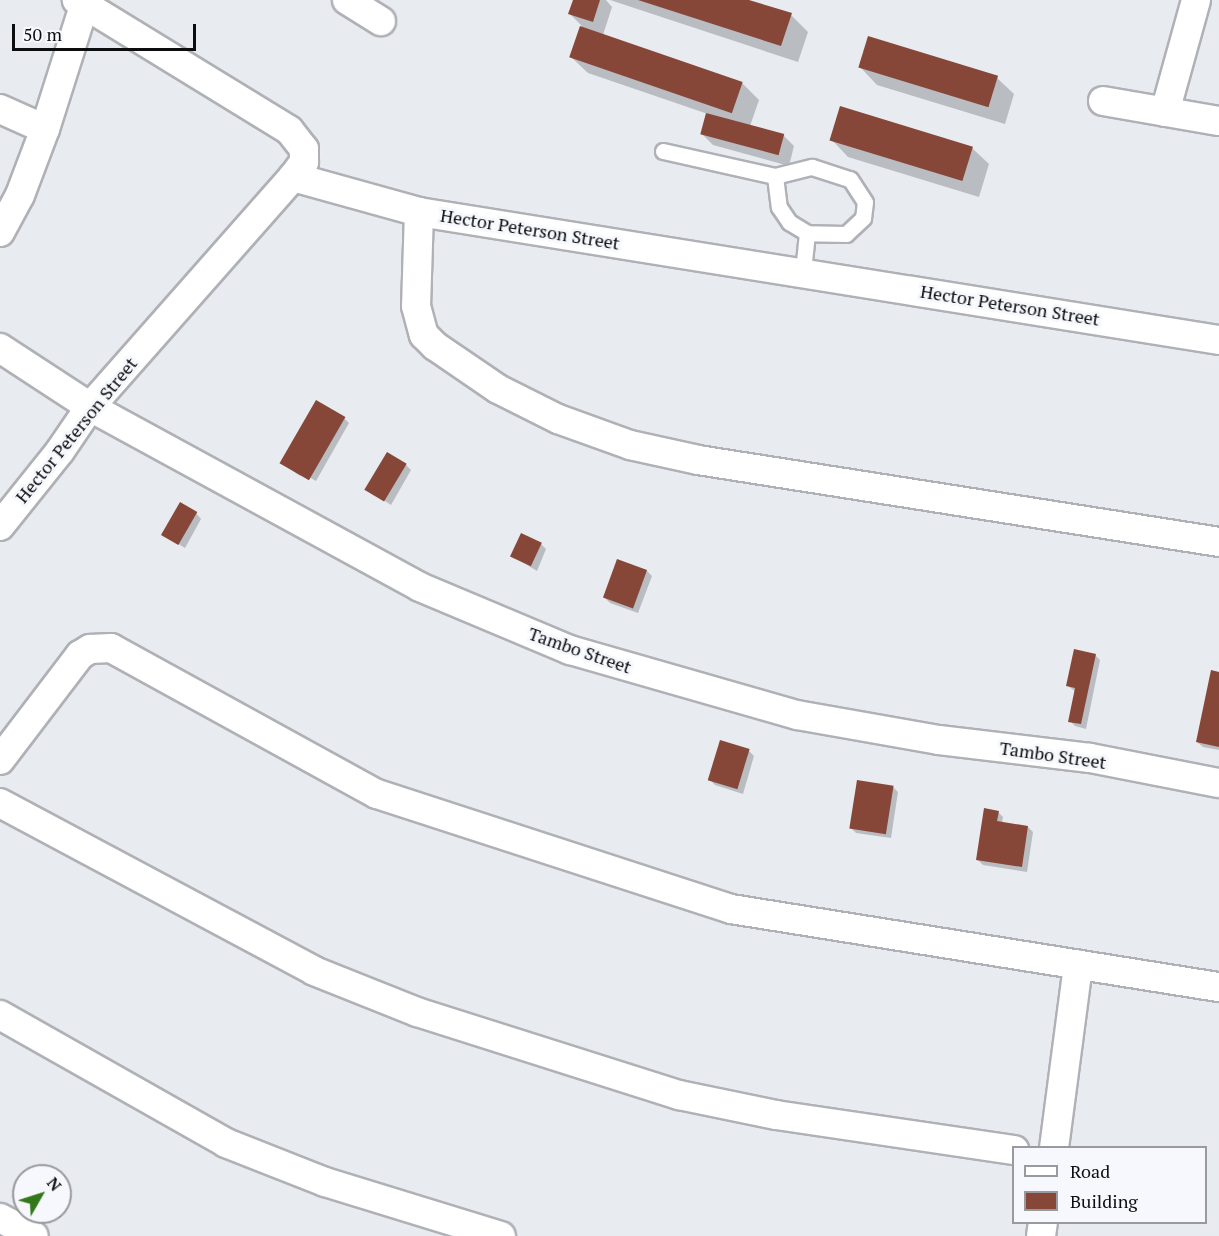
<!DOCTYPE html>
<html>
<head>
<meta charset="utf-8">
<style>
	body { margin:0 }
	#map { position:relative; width:1219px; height:1236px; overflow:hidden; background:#e8ebf0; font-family:"PT Serif",serif }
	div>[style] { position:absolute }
	.shadow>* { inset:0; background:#0003 }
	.building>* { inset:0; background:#874738; transform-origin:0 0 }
	.roads { filter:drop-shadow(2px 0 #afb1b6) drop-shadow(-2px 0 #afb1b6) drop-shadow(0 2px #afb1b6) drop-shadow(0 -2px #afb1b6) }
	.service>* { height:15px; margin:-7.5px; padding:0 7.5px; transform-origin:7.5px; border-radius:7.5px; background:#fff }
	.minor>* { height:28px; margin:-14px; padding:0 14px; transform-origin:14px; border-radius:14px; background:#fff }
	span { translate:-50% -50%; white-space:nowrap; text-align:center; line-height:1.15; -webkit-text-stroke:6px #f6f8fd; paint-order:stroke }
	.street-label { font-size:18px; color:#0c0d0f }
	.legend { position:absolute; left:1012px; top:1146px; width:195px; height:78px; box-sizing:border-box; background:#f6f8fd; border:2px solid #989a9e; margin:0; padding:8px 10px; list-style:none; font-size:18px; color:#0c0d0f }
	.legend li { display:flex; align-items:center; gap:12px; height:30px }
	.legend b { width:30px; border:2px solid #989a9e }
	.north { position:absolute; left:12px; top:1164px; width:60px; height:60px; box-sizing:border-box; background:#f6f8fd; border:2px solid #989a9e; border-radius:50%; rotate:51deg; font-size:16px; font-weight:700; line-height:24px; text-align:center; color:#0c0d0f }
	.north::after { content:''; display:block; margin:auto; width:21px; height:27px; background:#327718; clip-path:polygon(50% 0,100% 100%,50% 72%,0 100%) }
	.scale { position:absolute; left:12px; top:24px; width:184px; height:27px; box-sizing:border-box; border:3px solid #0c0d0f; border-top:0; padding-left:8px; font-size:18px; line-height:21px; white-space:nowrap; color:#0c0d0f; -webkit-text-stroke:4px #f6f8fd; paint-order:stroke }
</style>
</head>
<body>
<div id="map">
	<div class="shadow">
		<i style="clip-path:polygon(574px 0,606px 0,612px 7px,603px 35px,742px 83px,759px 100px,750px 126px,783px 135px,794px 146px,789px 166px,713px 145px,702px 134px,708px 114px,588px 73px,571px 57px,582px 26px,570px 14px)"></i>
		<i style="clip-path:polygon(610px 0,744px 0,791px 15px,808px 32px,798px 62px)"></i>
		<i style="clip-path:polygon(861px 68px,997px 78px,1014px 94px,1005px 124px,877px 85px)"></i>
		<i style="clip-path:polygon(832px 140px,972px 148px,989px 164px,979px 197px,848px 157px)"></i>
		<i style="clip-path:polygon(344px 418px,349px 423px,316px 481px,302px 473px,300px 476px,282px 463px)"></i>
		<i style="clip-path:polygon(406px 465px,411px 470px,391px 505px,367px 489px)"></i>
		<i style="clip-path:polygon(196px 513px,201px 519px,185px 548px,164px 535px)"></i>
		<i style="clip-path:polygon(541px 544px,546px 549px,537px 571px,512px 556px)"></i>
		<i style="clip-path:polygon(647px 571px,652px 576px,638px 613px,610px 603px,605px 598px)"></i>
		<i style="clip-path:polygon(1095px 655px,1100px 660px,1086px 729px,1075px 726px,1070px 721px,1076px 692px,1068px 686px)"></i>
		<i style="clip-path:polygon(1219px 673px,1219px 750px,1203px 747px,1197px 742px)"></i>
		<i style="clip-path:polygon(749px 751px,754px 756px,743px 794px,715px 785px,710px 780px)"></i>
		<i style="clip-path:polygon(893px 787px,898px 792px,891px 838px,856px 833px,851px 828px)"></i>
		<i style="clip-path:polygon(998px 812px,1003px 817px,1002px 823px,1028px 827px,1033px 832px,1027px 872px,983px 865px,977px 859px)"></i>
	</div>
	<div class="building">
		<i style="clip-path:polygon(573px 0,600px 0,593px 22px,568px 14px)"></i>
		<i style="clip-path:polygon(638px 0,749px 0,792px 13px,781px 46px)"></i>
		<i style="left:580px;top:26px;width:172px;height:33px;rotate:19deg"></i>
		<i style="left:868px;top:36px;width:136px;height:33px;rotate:17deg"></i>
		<i style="left:840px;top:106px;width:139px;height:36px;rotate:17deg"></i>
		<i style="left:706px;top:113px;width:81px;height:22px;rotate:15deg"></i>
		<i style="left:316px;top:400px;width:34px;height:73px;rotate:30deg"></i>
		<i style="left:387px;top:452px;width:23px;height:44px;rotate:31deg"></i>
		<i style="left:180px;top:502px;width:20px;height:38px;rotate:30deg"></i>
		<i style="left:521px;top:533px;width:23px;height:26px;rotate:25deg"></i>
		<i style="left:617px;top:559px;width:32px;height:41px;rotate:20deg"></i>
		<i style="clip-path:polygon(1074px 649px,1096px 654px,1081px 724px,1068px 722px,1075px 688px,1066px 686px)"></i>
		<i style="clip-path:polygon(1211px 670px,1219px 672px,1219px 747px,1196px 742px)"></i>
		<i style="left:720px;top:740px;width:31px;height:42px;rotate:17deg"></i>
		<i style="left:857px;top:780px;width:37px;height:49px;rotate:9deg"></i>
		<i style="clip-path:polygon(984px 808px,999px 811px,997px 821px,1028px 826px,1022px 867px,976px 860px)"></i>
	</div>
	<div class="roads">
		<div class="service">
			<i style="left:663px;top:151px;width:115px;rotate:12.6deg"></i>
			<i style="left:775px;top:176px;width:38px;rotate:-14deg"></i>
			<i style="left:812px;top:167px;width:40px;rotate:18deg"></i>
			<i style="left:850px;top:179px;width:27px;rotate:57deg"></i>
			<i style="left:865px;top:202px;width:16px;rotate:97deg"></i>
			<i style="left:863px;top:218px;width:23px;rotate:137deg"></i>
			<i style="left:846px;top:234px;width:39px;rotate:-179deg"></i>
			<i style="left:807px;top:233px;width:39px;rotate:96deg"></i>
			<i style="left:775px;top:176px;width:31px;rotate:83deg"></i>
			<i style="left:779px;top:207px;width:18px;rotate:56deg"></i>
			<i style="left:789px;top:222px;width:21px;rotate:31deg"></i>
		</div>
		<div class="minor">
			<i style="left:347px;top:0;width:40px;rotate:32deg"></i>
			<i style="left:1103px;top:101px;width:118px;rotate:9.8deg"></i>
			<i style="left:0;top:109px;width:49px;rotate:24deg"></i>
			<i style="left:1165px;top:112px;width:116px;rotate:-74.5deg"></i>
			<i style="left:293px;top:177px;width:131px;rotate:15.5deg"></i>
			<i style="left:419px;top:212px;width:810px;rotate:9.09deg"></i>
			<i style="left:419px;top:212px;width:94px;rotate:91.8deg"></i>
			<i style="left:416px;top:306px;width:30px;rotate:75deg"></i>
			<i style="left:424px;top:335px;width:16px;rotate:45deg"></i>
			<i style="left:435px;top:346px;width:76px;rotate:34.3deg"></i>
			<i style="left:498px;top:389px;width:67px;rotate:26.6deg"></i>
			<i style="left:558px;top:419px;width:77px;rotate:19.9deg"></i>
			<i style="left:630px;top:445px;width:70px;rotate:12.4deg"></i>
			<i style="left:698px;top:460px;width:527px;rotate:8.94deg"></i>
			<i style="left:0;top:232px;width:42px;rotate:-61.6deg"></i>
			<i style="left:20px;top:195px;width:71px;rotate:-69.3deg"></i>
			<i style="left:45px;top:129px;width:135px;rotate:-72.4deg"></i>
			<i style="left:0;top:348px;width:108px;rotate:33.2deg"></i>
			<i style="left:90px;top:407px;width:376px;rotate:28.6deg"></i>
			<i style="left:420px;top:587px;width:163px;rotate:22.8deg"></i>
			<i style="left:570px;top:650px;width:236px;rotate:16deg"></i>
			<i style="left:797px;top:715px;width:144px;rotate:10deg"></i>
			<i style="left:939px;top:740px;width:152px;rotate:6.8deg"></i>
			<i style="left:1090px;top:758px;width:131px;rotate:11deg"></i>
			<i style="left:0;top:526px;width:96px;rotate:-51.3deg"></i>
			<i style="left:60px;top:451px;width:53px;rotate:-55.7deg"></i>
			<i style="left:90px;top:407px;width:307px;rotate:-48.6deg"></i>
			<i style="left:293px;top:177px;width:19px;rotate:-54deg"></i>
			<i style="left:304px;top:162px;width:13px;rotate:-90deg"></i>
			<i style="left:304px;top:149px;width:24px;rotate:-128deg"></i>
			<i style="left:289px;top:130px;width:249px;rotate:-148.5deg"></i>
			<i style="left:0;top:760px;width:132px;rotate:-52.7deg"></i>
			<i style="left:80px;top:655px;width:12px;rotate:-31deg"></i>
			<i style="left:90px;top:649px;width:21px;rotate:-3deg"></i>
			<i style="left:111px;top:648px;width:303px;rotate:28.8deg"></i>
			<i style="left:377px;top:794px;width:372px;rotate:18deg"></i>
			<i style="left:731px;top:909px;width:494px;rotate:9.1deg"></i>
			<i style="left:0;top:803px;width:356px;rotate:28.1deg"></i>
			<i style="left:314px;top:971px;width:111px;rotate:21.7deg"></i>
			<i style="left:417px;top:1012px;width:275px;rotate:17.6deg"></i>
			<i style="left:679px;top:1095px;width:99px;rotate:11.7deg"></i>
			<i style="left:776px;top:1115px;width:241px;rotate:8.4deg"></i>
			<i style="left:0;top:1015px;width:260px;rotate:29.5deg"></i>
			<i style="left:226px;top:1143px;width:106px;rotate:21.5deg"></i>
			<i style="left:325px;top:1182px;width:184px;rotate:17.1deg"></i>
			<i style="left:1054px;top:1148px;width:185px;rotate:-82.5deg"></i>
			<i style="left:0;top:1218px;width:38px;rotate:28deg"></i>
			<i style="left:1041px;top:1236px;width:14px;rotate:-82deg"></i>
		</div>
	</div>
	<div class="street-label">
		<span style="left:530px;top:229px;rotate:9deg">Hector Peterson Street</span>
		<span style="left:1010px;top:305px;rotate:9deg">Hector Peterson Street</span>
		<span style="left:76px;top:430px;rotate:-51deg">Hector Peterson Street</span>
		<span style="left:580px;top:650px;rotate:19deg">Tambo Street</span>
		<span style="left:1053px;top:755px;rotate:8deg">Tambo Street</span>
	</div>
	<ul class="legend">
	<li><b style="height:8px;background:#fff"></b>Road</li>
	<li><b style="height:16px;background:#874738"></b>Building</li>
	</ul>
	<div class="north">N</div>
	<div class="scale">50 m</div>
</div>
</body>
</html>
